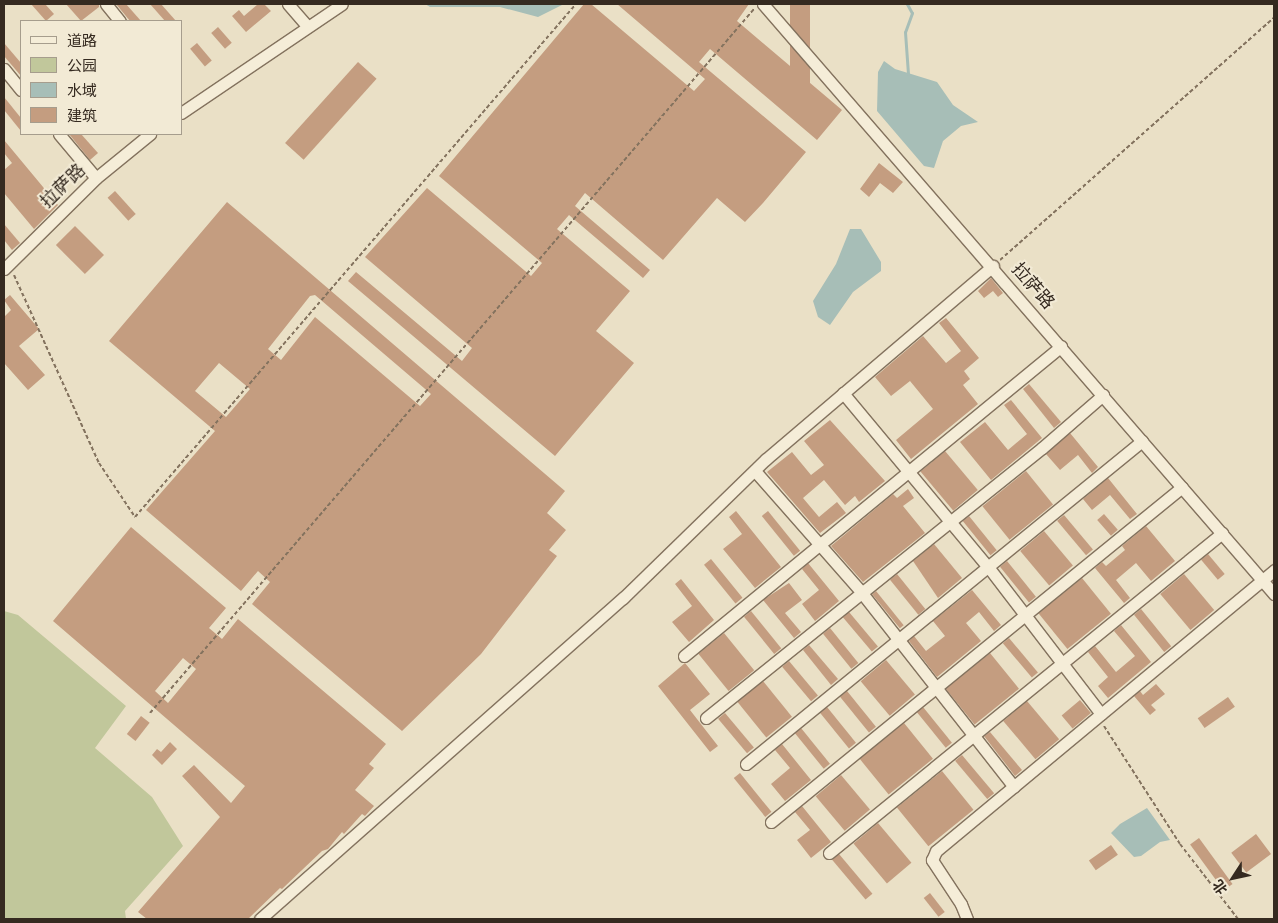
<!DOCTYPE html>
<html>
<head>
<meta charset="utf-8">
<style>
	body { margin:0 }
	#map { position:relative; width:1278px; height:923px; overflow:hidden; background:#eae0c6; font-family:Bitter,"Noto Sans SC",serif }
	div>[style] { position:absolute }
	.green>* { inset:0; background:#c1c79b }
	.water>* { inset:0; background:#a7beb7 }
	.stream>* { height:3px; margin:-1.5px; padding:0 1.5px; transform-origin:1.5px; border-radius:1.5px; background:#a7beb7 }
	.building>* { inset:0; background:#c49d80; transform-origin:0 0 }
	.path>* { height:2px; margin-top:-1px; transform-origin:0; background:repeating-linear-gradient(90deg,#83725e 0 4px,transparent 0 6.5px) }
	.roads { filter:drop-shadow(1px 0 #83725e) drop-shadow(-1px 0 #83725e) drop-shadow(0 1px #83725e) drop-shadow(0 -1px #83725e) }
	.minor>* { height:11px; margin:-5.5px; padding:0 5.5px; transform-origin:5.5px; border-radius:5.5px; background:#f5edd8 }
	span { translate:-50% -50%; white-space:nowrap; text-align:center; line-height:1.15; -webkit-text-stroke:4px #f2ead5; paint-order:stroke }
	.street-label { font-size:18px; color:#352a20 }
	.frame { position:absolute; inset:0; border:5px solid #352a20; pointer-events:none }
	.legend { position:absolute; left:20px; top:20px; width:162px; height:115px; box-sizing:border-box; background:#f2ead5; border:1px solid #a69d8d; margin:0; padding:6px 9px; list-style:none; font-size:15px; color:#352a20 }
	.legend li { display:flex; align-items:center; gap:10px; height:25px }
	.legend b { width:25px; border:1px solid #a69d8d }
	.north { position:absolute; left:1208px; top:853px; width:50px; height:50px; -webkit-text-stroke:4px #f2ead5; paint-order:stroke; rotate:235deg; font-size:14px; font-weight:700; line-height:20px; text-align:center; color:#352a20 }
	.north::after { content:''; display:block; margin:auto; width:18px; height:22px; background:#352a20; clip-path:polygon(50% 0,100% 100%,50% 72%,0 100%) }
</style>
</head>
<body>
<div id="map">
	<div class="green">
		<i style="clip-path:polygon(4px 611px,18px 615px,126px 706px,95px 748px,152px 797px,183px 846px,125px 911px,126px 919px,4px 919px)"></i>
	</div>
	<div class="water">
		<i style="clip-path:polygon(425px 4px,564px 4px,538px 17px,500px 7px,430px 7px)"></i>
		<i style="clip-path:polygon(884px 61px,895px 69px,937px 82px,953px 105px,978px 122px,961px 126px,943px 141px,934px 168px,924px 166px,877px 111px,878px 72px)"></i>
		<i style="clip-path:polygon(850px 229px,861px 229px,881px 262px,881px 271px,853px 292px,830px 325px,818px 317px,813px 301px,836px 264px)"></i>
		<i style="clip-path:polygon(1147px 808px,1170px 840px,1160px 842px,1141px 856px,1134px 857px,1111px 833px,1120px 824px)"></i>
	</div>
	<div class="stream">
		<i style="left:907px;top:4px;width:10px;rotate:61deg"></i>
		<i style="left:912px;top:13px;width:20px;rotate:110deg"></i>
		<i style="left:905px;top:32px;width:42px;rotate:85.9deg"></i>
	</div>
	<div class="building">
		<i style="clip-path:polygon(31px 4px,45px 4px,54px 14px,46px 21px)"></i>
		<i style="clip-path:polygon(66px 4px,99px 4px,99px 7px,81px 21px)"></i>
		<i style="clip-path:polygon(116px 4px,126px 4px,141px 21px,130px 21px)"></i>
		<i style="clip-path:polygon(150px 4px,161px 4px,176px 21px,165px 21px)"></i>
		<i style="clip-path:polygon(258px 4px,264px 4px,271px 11px,246px 32px,232px 16px,239px 10px,244px 16px)"></i>
		<i style="clip-path:polygon(584px 4px,591px 4px,694px 91px,705px 79px,617px 4px,749px 4px,737px 21px,842px 110px,817px 140px,710px 49px,699px 62px,806px 152px,763px 203px,745px 222px,717px 198px,663px 260px,585px 193px,575px 206px,650px 270px,643px 278px,569px 215px,557px 229px,630px 291px,596px 331px,634px 363px,555px 456px,348px 281px,356px 272px,462px 361px,472px 348px,365px 257px,427px 188px,531px 276px,542px 263px,439px 176px)"></i>
		<i style="left:790px;top:4px;width:20px;height:110px"></i>
		<i style="left:218px;top:27px;width:21px;height:9px;rotate:49deg"></i>
		<i style="clip-path:polygon(4px 43px,21px 63px,21px 76px,4px 56px)"></i>
		<i style="left:197px;top:43px;width:23px;height:9px;rotate:50deg"></i>
		<i style="left:358px;top:62px;width:25px;height:109px;rotate:42deg"></i>
		<i style="clip-path:polygon(4px 97px,21px 118px,21px 131px,4px 110px)"></i>
		<i style="clip-path:polygon(69px 134px,81px 134px,98px 153px,90px 160px)"></i>
		<i style="clip-path:polygon(4px 140px,58px 205px,34px 229px,4px 193px,4px 170px,12px 163px,4px 153px)"></i>
		<i style="clip-path:polygon(879px 163px,903px 182px,893px 193px,880px 183px,869px 197px,860px 189px)"></i>
		<i style="left:115px;top:191px;width:31px;height:10px;rotate:48deg"></i>
		<i style="clip-path:polygon(evenodd,227px 202px,565px 491px,547px 513px,566px 530px,549px 550px,557px 556px,481px 654px,402px 731px,252px 604px,270px 582px,258px 571px,241px 591px,146px 510px,215px 431px,109px 341px,227px 202px,315px 295px,431px 394px,420px 406px,315px 317px,281px 360px,268px 349px,310px 296px,315px 295px,227px 202px,219px 363px,250px 389px,226px 417px,195px 391px,219px 363px)"></i>
		<i style="clip-path:polygon(4px 224px,20px 243px,12px 250px,4px 240px)"></i>
		<i style="left:75px;top:226px;width:41px;height:27px;rotate:45deg"></i>
		<i style="clip-path:polygon(991px 278px,1003px 293px,998px 297px,993px 291px,984px 298px,978px 291px)"></i>
		<i style="clip-path:polygon(10px 295px,39px 329px,19px 346px,45px 375px,28px 390px,4px 363px,4px 317px,11px 310px,4px 300px)"></i>
		<i style="clip-path:polygon(946px 318px,979px 358px,964px 371px,970px 379px,963px 385px,978px 404px,911px 459px,896px 440px,933px 409px,910px 381px,891px 396px,875px 377px,923px 336px,946px 363px,961px 351px,939px 323px)"></i>
		<i style="clip-path:polygon(1029px 384px,1061px 422px,1054px 428px,1023px 389px)"></i>
		<i style="clip-path:polygon(1011px 400px,1042px 438px,991px 480px,960px 442px,985px 422px,1008px 450px,1027px 434px,1004px 405px)"></i>
		<i style="clip-path:polygon(830px 420px,885px 481px,859px 502px,855px 496px,845px 505px,824px 480px,803px 498px,819px 517px,837px 502px,846px 513px,820px 533px,767px 472px,792px 452px,811px 475px,824px 465px,804px 441px)"></i>
		<i style="clip-path:polygon(1070px 433px,1098px 467px,1092px 473px,1078px 455px,1060px 470px,1046px 454px)"></i>
		<i style="left:945px;top:451px;width:51px;height:32px;rotate:50deg"></i>
		<i style="left:1026px;top:471px;width:43px;height:56px;rotate:51deg"></i>
		<i style="clip-path:polygon(1108px 478px,1137px 514px,1130px 519px,1110px 495px,1092px 510px,1083px 499px)"></i>
		<i style="clip-path:polygon(908px 489px,914px 498px,903px 506px,925px 533px,863px 582px,831px 546px,893px 494px,897px 498px)"></i>
		<i style="clip-path:polygon(736px 511px,781px 567px,755px 588px,723px 549px,742px 534px,729px 517px)"></i>
		<i style="left:768px;top:511px;width:51px;height:8px;rotate:51deg"></i>
		<i style="left:1104px;top:514px;width:21px;height:9px;rotate:49deg"></i>
		<i style="left:1064px;top:515px;width:45px;height:9px;rotate:50deg"></i>
		<i style="left:969px;top:516px;width:44px;height:8px;rotate:51deg"></i>
		<i style="clip-path:polygon(1146px 526px,1175px 561px,1151px 581px,1136px 563px,1116px 580px,1130px 598px,1124px 603px,1095px 568px,1102px 562px,1106px 566px,1125px 550px,1122px 546px)"></i>
		<i style="clip-path:polygon(evenodd,131px 527px,226px 608px,209px 628px,222px 639px,238px 619px,386px 744px,369px 764px,374px 768px,355px 790px,374px 806px,365px 816px,362px 814px,344px 834px,342px 832px,328px 849px,322px 851px,282px 889px,280px 888px,248px 919px,147px 919px,138px 912px,220px 817px,182px 776px,194px 765px,231px 803px,245px 786px,53px 621px,131px 527px,183px 658px,196px 669px,168px 703px,155px 691px,183px 658px)"></i>
		<i style="left:1044px;top:531px;width:45px;height:31px;rotate:50deg"></i>
		<i style="clip-path:polygon(934px 544px,962px 578px,938px 598px,913px 561px)"></i>
		<i style="left:1208px;top:554px;width:26px;height:9px;rotate:50deg"></i>
		<i style="left:711px;top:559px;width:50px;height:9px;rotate:51deg"></i>
		<i style="left:1007px;top:561px;width:46px;height:9px;rotate:51deg"></i>
		<i style="clip-path:polygon(808px 563px,839px 601px,815px 621px,802px 604px,819px 590px,802px 569px)"></i>
		<i style="left:897px;top:574px;width:45px;height:9px;rotate:51deg"></i>
		<i style="left:1184px;top:574px;width:47px;height:31px;rotate:50deg"></i>
		<i style="left:1082px;top:578px;width:46px;height:56px;rotate:51deg"></i>
		<i style="clip-path:polygon(681px 579px,714px 620px,689px 642px,672px 622px,692px 606px,675px 584px)"></i>
		<i style="clip-path:polygon(789px 583px,802px 600px,785px 613px,801px 632px,794px 638px,763px 600px)"></i>
		<i style="clip-path:polygon(972px 590px,1001px 625px,994px 631px,979px 612px,966px 623px,981px 641px,937px 677px,909px 641px,914px 636px,926px 651px,945px 636px,933px 621px)"></i>
		<i style="left:876px;top:591px;width:44px;height:5px;rotate:51deg"></i>
		<i style="left:1141px;top:609px;width:48px;height:9px;rotate:51deg"></i>
		<i style="left:751px;top:611px;width:48px;height:9px;rotate:51deg"></i>
		<i style="left:849px;top:612px;width:45px;height:8px;rotate:50deg"></i>
		<i style="clip-path:polygon(1121px 625px,1151px 662px,1108px 698px,1098px 686px,1108px 677px,1088px 652px,1095px 646px,1116px 672px,1135px 656px,1114px 631px)"></i>
		<i style="left:830px;top:628px;width:45px;height:9px;rotate:51deg"></i>
		<i style="left:724px;top:633px;width:48px;height:33px;rotate:51deg"></i>
		<i style="left:1009px;top:638px;width:45px;height:8px;rotate:50deg"></i>
		<i style="clip-path:polygon(809px 645px,838px 679px,831px 685px,803px 650px)"></i>
		<i style="left:990px;top:653px;width:46px;height:57px;rotate:51deg"></i>
		<i style="left:886px;top:660px;width:45px;height:33px;rotate:50deg"></i>
		<i style="left:789px;top:661px;width:45px;height:9px;rotate:50deg"></i>
		<i style="clip-path:polygon(685px 663px,710px 694px,690px 710px,718px 746px,710px 752px,658px 686px)"></i>
		<i style="left:763px;top:681px;width:46px;height:33px;rotate:51deg"></i>
		<i style="clip-path:polygon(1156px 684px,1165px 694px,1151px 705px,1156px 710px,1150px 715px,1134px 696px,1140px 691px,1143px 695px)"></i>
		<i style="left:847px;top:691px;width:46px;height:9px;rotate:51deg"></i>
		<i style="left:1228px;top:697px;width:12px;height:37px;rotate:55deg"></i>
		<i style="left:1080px;top:700px;width:17px;height:24px;rotate:50deg"></i>
		<i style="left:1027px;top:701px;width:50px;height:31px;rotate:50deg"></i>
		<i style="left:827px;top:707px;width:46px;height:9px;rotate:51deg"></i>
		<i style="left:923px;top:707px;width:46px;height:8px;rotate:51deg"></i>
		<i style="left:725px;top:713px;width:45px;height:9px;rotate:50deg"></i>
		<i style="left:141px;top:716px;width:11px;height:23px;rotate:38deg"></i>
		<i style="left:904px;top:723px;width:46px;height:57px;rotate:51deg"></i>
		<i style="left:801px;top:728px;width:46px;height:8px;rotate:51deg"></i>
		<i style="clip-path:polygon(990px 732px,1022px 770px,1015px 776px,984px 736px)"></i>
		<i style="clip-path:polygon(170px 742px,177px 749px,162px 765px,152px 755px,157px 749px,161px 752px)"></i>
		<i style="clip-path:polygon(782px 744px,811px 780px,785px 801px,771px 784px,790px 768px,775px 750px)"></i>
		<i style="left:962px;top:755px;width:50px;height:9px;rotate:50deg"></i>
		<i style="left:942px;top:771px;width:50px;height:58px;rotate:51deg"></i>
		<i style="left:740px;top:773px;width:50px;height:8px;rotate:51deg"></i>
		<i style="left:841px;top:775px;width:45px;height:33px;rotate:50deg"></i>
		<i style="clip-path:polygon(802px 806px,831px 842px,811px 858px,797px 840px,810px 830px,795px 812px)"></i>
		<i style="left:878px;top:823px;width:52px;height:32px;rotate:50deg"></i>
		<i style="left:1256px;top:834px;width:25px;height:31px;rotate:53deg"></i>
		<i style="left:1199px;top:838px;width:57px;height:11px;rotate:54deg"></i>
		<i style="left:1111px;top:845px;width:12px;height:27px;rotate:55deg"></i>
		<i style="left:839px;top:854px;width:52px;height:9px;rotate:50deg"></i>
		<i style="left:930px;top:893px;width:24px;height:8px;rotate:52deg"></i>
	</div>
	<div class="path">
		<i style="left:1000px;top:260px;width:366px;rotate:-41.5deg"></i>
		<i style="left:14px;top:275px;width:206px;rotate:65.7deg"></i>
		<i style="left:99px;top:463px;width:65px;rotate:56.3deg"></i>
		<i style="left:135px;top:517px;width:676px;rotate:-49.32deg"></i>
		<i style="left:150px;top:713px;width:928px;rotate:-49.37deg"></i>
		<i style="left:1104px;top:726px;width:140px;rotate:57.2deg"></i>
		<i style="left:1180px;top:844px;width:95px;rotate:52.3deg"></i>
	</div>
	<div class="roads">
		<div class="minor">
			<i style="left:106px;top:4px;width:22px;rotate:51deg"></i>
			<i style="left:288px;top:4px;width:29px;rotate:49deg"></i>
			<i style="left:763px;top:4px;width:781px;rotate:49.1deg"></i>
			<i style="left:4px;top:69px;width:27px;rotate:51deg"></i>
			<i style="left:181px;top:113px;width:194px;rotate:-34.1deg"></i>
			<i style="left:59px;top:134px;width:57px;rotate:49.9deg"></i>
			<i style="left:4px;top:269px;width:129px;rotate:-44.7deg"></i>
			<i style="left:96px;top:178px;width:70px;rotate:-39.2deg"></i>
			<i style="left:843px;top:393px;width:228px;rotate:50.2deg"></i>
			<i style="left:989px;top:568px;width:184px;rotate:52.5deg"></i>
			<i style="left:755px;top:471px;width:162px;rotate:48.7deg"></i>
			<i style="left:862px;top:593px;width:246px;rotate:51.9deg"></i>
			<i style="left:684px;top:656px;width:488px;rotate:-39.4deg"></i>
			<i style="left:706px;top:718px;width:431px;rotate:-38.8deg"></i>
			<i style="left:1042px;top:448px;width:81px;rotate:-41deg"></i>
			<i style="left:746px;top:764px;width:511px;rotate:-39.2deg"></i>
			<i style="left:771px;top:822px;width:530px;rotate:-39.18deg"></i>
			<i style="left:829px;top:853px;width:507px;rotate:-39.15deg"></i>
			<i style="left:260px;top:919px;width:485px;rotate:-41.5deg"></i>
			<i style="left:623px;top:598px;width:199px;rotate:-44.2deg"></i>
			<i style="left:766px;top:459px;width:298px;rotate:-40.4deg"></i>
			<i style="left:967px;top:919px;width:16px;rotate:-112deg"></i>
			<i style="left:961px;top:904px;width:53px;rotate:-123.4deg"></i>
			<i style="left:932px;top:860px;width:10px;rotate:-66deg"></i>
			<i style="left:936px;top:851px;width:440px;rotate:-39.7deg"></i>
		</div>
	</div>
	<div class="street-label">
		<span style="left:63px;top:186px;rotate:-44deg">拉萨路</span>
		<span style="left:1033px;top:286px;rotate:49deg">拉萨路</span>
	</div>
	<div class="frame"></div>
	<ul class="legend">
	<li><b style="height:6px;background:#f5edd8"></b>道路</li>
	<li><b style="height:14px;background:#c1c79b"></b>公园</li>
	<li><b style="height:14px;background:#a7beb7"></b>水域</li>
	<li><b style="height:14px;background:#c49d80"></b>建筑</li>
	</ul>
	<div class="north">北</div>
</div>
</body>
</html>
